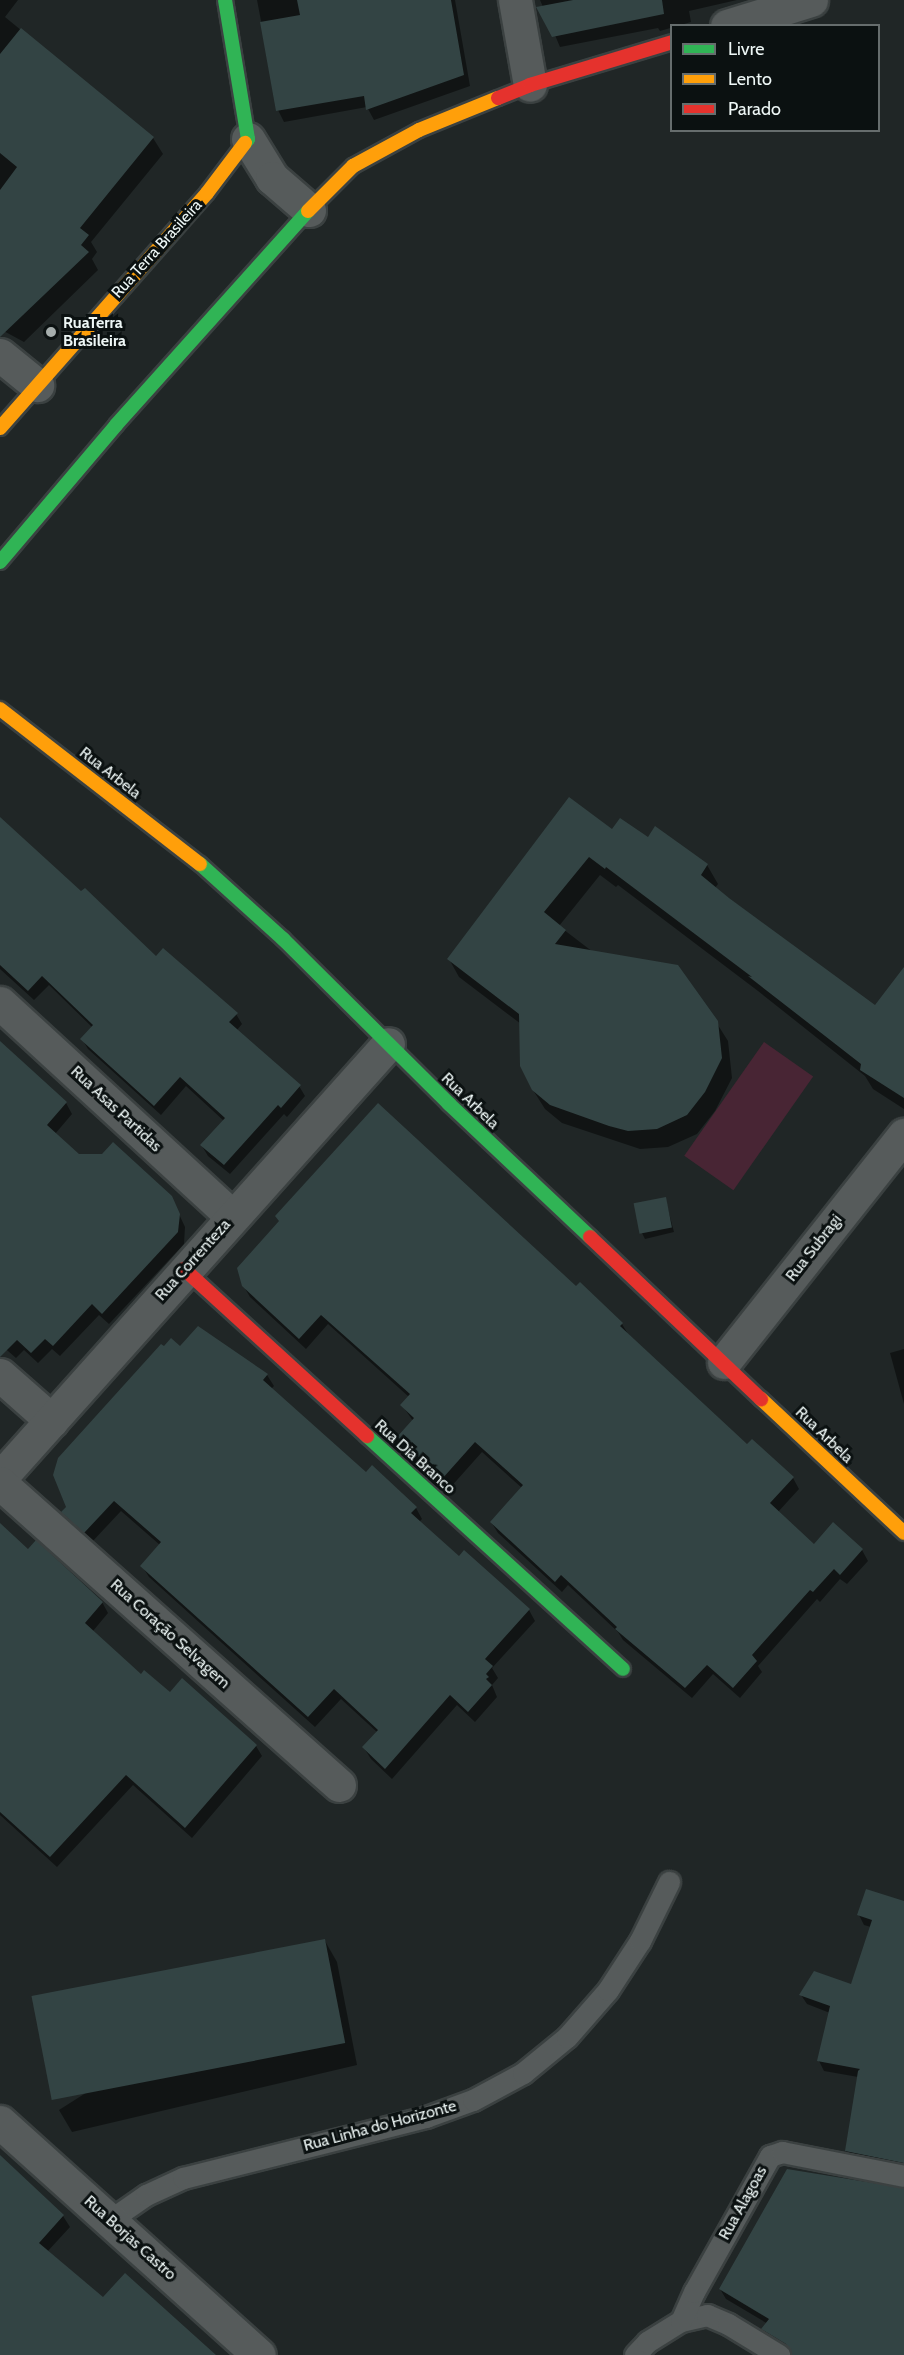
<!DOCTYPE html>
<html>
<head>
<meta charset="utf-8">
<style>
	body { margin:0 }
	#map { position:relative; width:904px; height:2355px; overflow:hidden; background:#202626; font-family:Cabin,sans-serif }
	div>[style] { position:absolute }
	.green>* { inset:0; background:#482534; transform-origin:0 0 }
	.shadow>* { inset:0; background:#0007 }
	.building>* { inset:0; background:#344; transform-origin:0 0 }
	.roads { filter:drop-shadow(2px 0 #3b4141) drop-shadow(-2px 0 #3b4141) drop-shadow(0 2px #3b4141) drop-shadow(0 -2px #3b4141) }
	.lane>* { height:21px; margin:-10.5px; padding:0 10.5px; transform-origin:10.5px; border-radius:10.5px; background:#565b5b }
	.street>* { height:33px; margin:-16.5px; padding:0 16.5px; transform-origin:16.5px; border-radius:16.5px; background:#565b5b }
	.fast>* { height:14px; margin:-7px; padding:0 7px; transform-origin:7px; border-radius:7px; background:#30b455 }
	.slow>* { height:14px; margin:-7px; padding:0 7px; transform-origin:7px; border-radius:7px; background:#ff9f0a }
	.jam>* { height:14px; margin:-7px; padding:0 7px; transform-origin:7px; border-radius:7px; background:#e5322d }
	.dots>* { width:16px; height:16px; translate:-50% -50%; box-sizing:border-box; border:3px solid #0b1111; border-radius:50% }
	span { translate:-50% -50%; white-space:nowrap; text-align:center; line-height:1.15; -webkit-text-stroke:6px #0b1111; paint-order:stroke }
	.street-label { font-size:16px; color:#eef7f6 }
	.poi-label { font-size:16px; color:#eef7f6; font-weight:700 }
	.left { translate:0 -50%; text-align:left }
	.legend { position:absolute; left:670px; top:24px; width:210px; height:108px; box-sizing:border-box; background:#0b1111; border:2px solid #666d6d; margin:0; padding:8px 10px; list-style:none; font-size:18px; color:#eef7f6 }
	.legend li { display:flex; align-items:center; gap:12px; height:30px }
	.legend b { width:30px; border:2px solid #666d6d }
</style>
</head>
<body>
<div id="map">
	<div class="green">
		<i style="left:764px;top:1042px;width:60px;height:139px;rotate:35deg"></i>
	</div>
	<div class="shadow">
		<i style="clip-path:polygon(0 0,18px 0,5px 17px,153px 138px,163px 154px,91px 242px,97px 252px,92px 259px,98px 270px,24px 342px,0 329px)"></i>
		<i style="clip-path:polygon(257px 0,455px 0,470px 86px,374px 120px,367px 107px,284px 122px,278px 110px)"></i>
		<i style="clip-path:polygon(540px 0,737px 0,689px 11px,691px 22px,660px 31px,658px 28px,560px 47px)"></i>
		<i style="clip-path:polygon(0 820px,156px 959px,236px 1014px,242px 1024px,237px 1030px,299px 1086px,305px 1096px,287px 1117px,284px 1114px,230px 1174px,208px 1156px,202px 1146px,224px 1121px,186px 1086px,161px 1115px,88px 1049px,82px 1039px,93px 1028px,49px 985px,34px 1000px,0 969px)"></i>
		<i style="clip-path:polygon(612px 832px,649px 839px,707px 865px,718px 884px,715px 888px,875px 1008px,904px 970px,904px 1109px,873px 1089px,865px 1076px,758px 991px,618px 885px,616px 887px,600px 875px,559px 926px,593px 952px,716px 1022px,728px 1041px,732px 1078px,715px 1111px,697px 1134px,668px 1147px,640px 1149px,562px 1123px,545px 1109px,533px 1090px,521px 1024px,459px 977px,449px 959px)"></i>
		<i style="clip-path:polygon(0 1044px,66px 1103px,72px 1114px,55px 1134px,79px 1155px,171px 1197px,185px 1227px,184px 1244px,109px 1324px,99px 1315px,60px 1356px,52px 1349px,38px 1363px,24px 1350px,16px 1358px,0 1344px)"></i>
		<i style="clip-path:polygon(665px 1198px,674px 1232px,645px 1239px,642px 1233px)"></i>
		<i style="clip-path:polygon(243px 1285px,576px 1288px,622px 1324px,628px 1334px,747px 1446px,752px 1441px,793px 1478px,799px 1489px,778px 1512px,814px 1546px,862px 1550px,868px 1561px,847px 1584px,840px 1579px,820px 1602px,817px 1599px,758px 1666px,762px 1672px,740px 1698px,713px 1674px,692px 1698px,623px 1640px,618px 1632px,568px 1585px,562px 1592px,498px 1533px,491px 1522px,522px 1488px,482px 1452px,449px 1489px,405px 1448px,398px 1438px,413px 1421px,402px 1405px,409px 1397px,328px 1324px,306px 1349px,250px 1297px)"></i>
		<i style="clip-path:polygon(198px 1328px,267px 1375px,274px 1386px,271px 1389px,366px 1474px,416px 1508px,422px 1519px,419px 1522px,459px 1558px,529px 1610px,535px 1621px,492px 1668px,498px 1678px,492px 1685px,497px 1697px,475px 1722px,457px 1705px,392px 1779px,371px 1759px,364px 1748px,378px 1733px,341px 1699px,315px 1727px,149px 1577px,142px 1566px,160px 1545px,121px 1511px,91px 1543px,69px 1524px,63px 1513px,180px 1349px)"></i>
		<i style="clip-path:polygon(904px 1349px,904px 1404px,890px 1353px)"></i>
		<i style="clip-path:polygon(0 1549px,28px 1551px,102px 1602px,108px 1613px,93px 1631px,141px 1676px,256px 1746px,262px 1756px,192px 1838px,133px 1785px,57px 1867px,0 1815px)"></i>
		<i style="clip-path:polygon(904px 1903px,904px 2171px,852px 2161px,846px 2151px,858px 2077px,824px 2071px,819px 2061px,830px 2013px,807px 2004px,801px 1995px,852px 1986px,871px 1927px,864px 1925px,859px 1915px)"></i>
		<i style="clip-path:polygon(325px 1941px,337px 1962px,357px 2065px,72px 2132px,59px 2110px)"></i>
		<i style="clip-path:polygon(0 2158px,63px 2216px,70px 2227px,47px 2252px,103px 2299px,214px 2355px,0 2355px)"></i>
		<i style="clip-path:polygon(904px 2189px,904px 2355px,791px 2355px,769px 2339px,763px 2329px,768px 2324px,726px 2299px,720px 2289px)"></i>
	</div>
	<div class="building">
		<i style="clip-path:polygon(297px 0,451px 0,464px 75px,366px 110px,364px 96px,276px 111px,260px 22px,300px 15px)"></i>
		<i style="clip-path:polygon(573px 0,662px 0,664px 14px,552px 37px,536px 7px)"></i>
		<i style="clip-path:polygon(21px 28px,154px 137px,80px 228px,89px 235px,81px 245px,89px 252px,0 337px,0 190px,17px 167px,0 153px,0 54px)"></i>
		<i style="clip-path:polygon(569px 797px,612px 829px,620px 818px,648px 837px,655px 826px,708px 864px,701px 875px,729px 898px,875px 1005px,904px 967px,904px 1098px,860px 1070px,861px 1064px,748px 976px,752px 977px,606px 867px,605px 869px,589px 857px,544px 912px,566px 930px,555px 944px,678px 965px,718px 1021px,722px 1058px,705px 1092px,687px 1115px,657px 1129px,628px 1131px,609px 1126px,550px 1105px,532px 1090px,520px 1066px,519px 1014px,447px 959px)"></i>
		<i style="clip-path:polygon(0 817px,81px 891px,85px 888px,156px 956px,163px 948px,238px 1013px,229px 1022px,301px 1085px,281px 1108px,278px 1105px,224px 1165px,200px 1145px,225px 1118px,180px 1077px,154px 1106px,80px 1039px,93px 1025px,42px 976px,28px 991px,0 965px)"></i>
		<i style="clip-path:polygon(0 1041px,67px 1102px,47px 1125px,79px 1154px,102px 1154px,113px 1142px,172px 1196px,180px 1214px,178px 1232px,102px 1314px,92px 1304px,53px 1346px,45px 1339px,31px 1353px,17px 1340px,0 1357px)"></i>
		<i style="clip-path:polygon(378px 1103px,576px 1286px,580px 1282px,623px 1323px,620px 1326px,747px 1444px,752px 1439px,794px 1477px,770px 1503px,814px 1544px,833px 1522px,863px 1549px,840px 1575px,834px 1569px,813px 1592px,810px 1590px,752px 1655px,757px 1661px,733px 1688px,707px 1665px,685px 1688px,615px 1629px,617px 1627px,561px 1575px,555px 1582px,490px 1522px,523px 1485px,475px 1442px,442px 1479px,397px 1437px,414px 1418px,400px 1405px,410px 1394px,321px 1315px,299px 1339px,242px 1286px,237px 1268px,279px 1221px,275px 1216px)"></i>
		<i style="left:666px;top:1197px;width:31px;height:33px;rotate:79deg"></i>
		<i style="clip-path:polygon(198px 1326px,268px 1374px,263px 1380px,366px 1472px,372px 1465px,417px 1507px,411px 1513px,459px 1556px,464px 1550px,530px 1609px,485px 1659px,493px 1666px,486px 1674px,489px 1677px,486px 1679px,492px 1685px,468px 1712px,450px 1695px,385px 1769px,362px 1747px,378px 1730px,334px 1689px,308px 1717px,140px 1566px,161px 1542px,114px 1501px,84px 1533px,61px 1512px,66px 1507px,53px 1475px,58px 1458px,161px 1344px,164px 1346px,171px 1338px,180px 1346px)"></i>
		<i style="clip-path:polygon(0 1523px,28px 1549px,36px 1540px,103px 1602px,85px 1623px,141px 1674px,144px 1670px,170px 1692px,182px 1678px,257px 1745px,185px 1828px,126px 1775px,50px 1857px,0 1812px)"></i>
		<i style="clip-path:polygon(866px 1889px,904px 1901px,904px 2163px,845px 2151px,858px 2071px,860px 2069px,817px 2061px,830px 2006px,799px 1995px,814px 1971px,851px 1984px,872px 1920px,857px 1915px)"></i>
		<i style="left:325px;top:1939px;width:106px;height:299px;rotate:79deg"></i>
		<i style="clip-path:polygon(0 2155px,64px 2215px,39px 2243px,103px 2297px,125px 2273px,216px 2355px,0 2355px)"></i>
		<i style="clip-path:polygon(787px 2169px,904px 2188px,904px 2355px,792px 2355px,786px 2344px,761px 2329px,769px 2319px,719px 2289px)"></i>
	</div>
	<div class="roads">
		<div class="lane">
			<i style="left:110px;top:2220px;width:44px;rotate:-34.8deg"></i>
			<i style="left:146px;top:2195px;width:41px;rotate:-24.7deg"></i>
			<i style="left:183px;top:2178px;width:251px;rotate:-14.1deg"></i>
			<i style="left:426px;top:2117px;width:50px;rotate:-19.9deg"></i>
			<i style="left:473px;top:2100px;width:57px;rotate:-28.4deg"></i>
			<i style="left:523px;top:2073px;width:57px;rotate:-39.3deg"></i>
			<i style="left:567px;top:2037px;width:62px;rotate:-48.9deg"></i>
			<i style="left:608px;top:1990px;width:59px;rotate:-56.9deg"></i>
			<i style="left:640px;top:1941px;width:66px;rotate:-63.8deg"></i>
			<i style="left:681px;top:2321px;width:27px;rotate:-13deg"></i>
			<i style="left:707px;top:2315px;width:23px;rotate:23deg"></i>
			<i style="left:728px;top:2324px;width:60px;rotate:31.3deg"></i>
			<i style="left:635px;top:2355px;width:18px;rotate:-47deg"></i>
			<i style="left:647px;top:2342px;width:40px;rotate:-32deg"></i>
			<i style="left:681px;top:2321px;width:32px;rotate:-66deg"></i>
			<i style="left:694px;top:2292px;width:156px;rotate:-60.8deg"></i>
			<i style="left:770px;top:2156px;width:13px;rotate:-18deg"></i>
			<i style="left:782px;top:2152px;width:124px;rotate:11.1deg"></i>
		</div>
		<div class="street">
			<i style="left:515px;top:0;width:86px;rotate:80deg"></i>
			<i style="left:727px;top:26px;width:88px;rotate:-17.2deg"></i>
			<i style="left:248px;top:139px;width:46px;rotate:58.4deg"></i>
			<i style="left:272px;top:178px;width:49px;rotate:40.9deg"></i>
			<i style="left:0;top:355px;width:48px;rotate:39deg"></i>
			<i style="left:0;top:1003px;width:315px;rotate:42.6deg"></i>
			<i style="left:724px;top:1362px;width:290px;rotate:-51.6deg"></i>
			<i style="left:0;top:1375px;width:69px;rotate:41.5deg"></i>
			<i style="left:0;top:1478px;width:582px;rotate:-48.2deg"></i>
			<i style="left:0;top:1483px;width:454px;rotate:41.7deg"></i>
			<i style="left:0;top:2122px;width:348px;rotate:42deg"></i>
		</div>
		<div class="fast">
			<i style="left:225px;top:0;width:141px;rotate:80.6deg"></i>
			<i style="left:248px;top:139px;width:5px;rotate:127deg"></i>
			<i style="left:0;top:562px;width:180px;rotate:-49.7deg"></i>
			<i style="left:116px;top:425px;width:288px;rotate:-48.1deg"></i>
			<i style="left:200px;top:864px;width:112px;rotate:42.1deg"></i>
			<i style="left:283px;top:939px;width:234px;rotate:44.8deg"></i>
			<i style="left:449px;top:1104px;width:194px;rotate:43.3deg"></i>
			<i style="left:367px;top:1436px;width:346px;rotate:42.3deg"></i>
		</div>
		<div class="slow">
			<i style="left:308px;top:211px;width:64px;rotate:-45deg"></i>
			<i style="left:353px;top:166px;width:75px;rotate:-28.6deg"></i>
			<i style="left:419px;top:130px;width:85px;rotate:-22.1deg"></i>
			<i style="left:0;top:428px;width:313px;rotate:-48.6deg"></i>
			<i style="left:207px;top:193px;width:63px;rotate:-52.8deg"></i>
			<i style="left:0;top:709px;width:253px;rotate:37.8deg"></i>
			<i style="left:761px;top:1399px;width:196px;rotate:43.1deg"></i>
		</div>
		<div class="jam">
			<i style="left:498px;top:98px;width:35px;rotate:-22deg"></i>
			<i style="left:530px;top:85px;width:148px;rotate:-16.8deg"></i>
			<i style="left:590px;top:1237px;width:236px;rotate:43.5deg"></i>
			<i style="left:184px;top:1269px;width:248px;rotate:42.4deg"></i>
		</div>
	</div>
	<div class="dots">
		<i style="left:51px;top:332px;background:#a6aead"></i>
	</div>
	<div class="street-label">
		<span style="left:157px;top:249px;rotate:-48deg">Rua Terra Brasileira</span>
		<span style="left:110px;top:773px;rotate:38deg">Rua Arbela</span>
		<span style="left:470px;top:1101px;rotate:44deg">Rua Arbela</span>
		<span style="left:116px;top:1109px;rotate:43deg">Rua Asas Partidas</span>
		<span style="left:814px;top:1248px;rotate:-52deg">Rua Subragi</span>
		<span style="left:193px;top:1260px;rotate:-48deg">Rua Correnteza</span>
		<span style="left:824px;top:1435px;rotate:44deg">Rua Arbela</span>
		<span style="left:415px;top:1457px;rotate:42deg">Rua Dia Branco</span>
		<span style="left:170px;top:1634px;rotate:42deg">Rua Coração Selvagem</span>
		<span style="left:380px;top:2126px;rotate:-15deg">Rua Linha do Horizonte</span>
		<span style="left:743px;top:2203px;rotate:-61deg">Rua Alagoas</span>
		<span style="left:130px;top:2238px;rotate:42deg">Rua Borjas Castro</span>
	</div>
	<div class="poi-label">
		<span class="left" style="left:63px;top:332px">RuaTerra<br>Brasileira</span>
	</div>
	<ul class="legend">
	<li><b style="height:8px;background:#30b455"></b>Livre</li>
	<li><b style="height:8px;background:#ff9f0a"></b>Lento</li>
	<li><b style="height:8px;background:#e5322d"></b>Parado</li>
	</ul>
</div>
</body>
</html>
